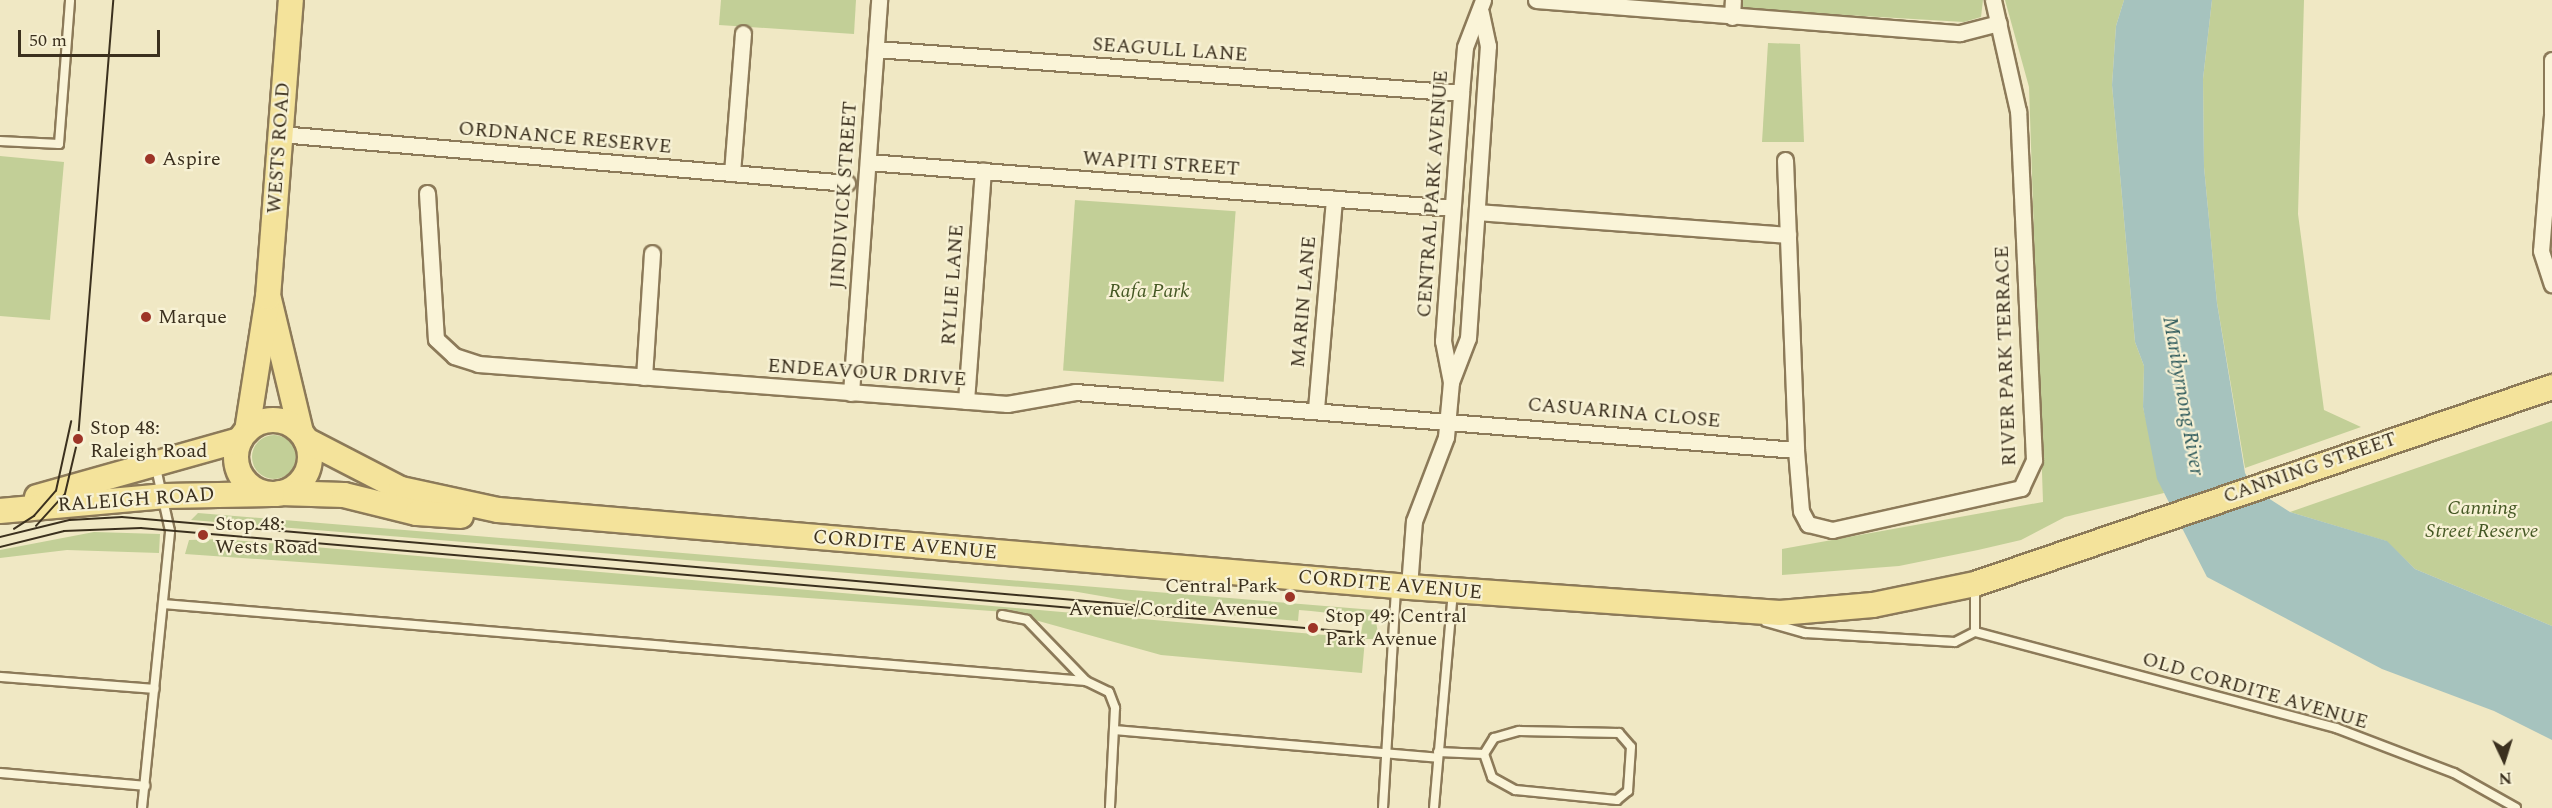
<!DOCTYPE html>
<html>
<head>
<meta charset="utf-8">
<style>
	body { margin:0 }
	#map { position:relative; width:2552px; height:808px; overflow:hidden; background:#f0e8c4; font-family:Spectral,serif }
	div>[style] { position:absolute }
	.green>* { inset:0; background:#c2cf97; transform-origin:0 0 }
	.round { border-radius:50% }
	.water>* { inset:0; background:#a6c3be }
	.roads { filter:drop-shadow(2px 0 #8c7a59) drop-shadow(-2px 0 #8c7a59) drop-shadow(0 2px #8c7a59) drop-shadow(0 -2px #8c7a59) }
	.service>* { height:8px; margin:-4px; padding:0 4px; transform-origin:4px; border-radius:4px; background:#faf4d8 }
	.minor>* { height:15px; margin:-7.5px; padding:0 7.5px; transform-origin:7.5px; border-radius:7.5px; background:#faf4d8 }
	.primary>* { height:24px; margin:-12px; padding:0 12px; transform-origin:12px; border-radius:12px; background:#f4e39b }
	.primary>.ring { margin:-12px; padding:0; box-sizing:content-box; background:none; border:24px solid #f4e39b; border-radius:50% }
	.tram>* { height:1.5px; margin:-0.75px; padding:0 0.75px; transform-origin:0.75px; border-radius:0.75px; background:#3b301e }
	.dots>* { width:16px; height:16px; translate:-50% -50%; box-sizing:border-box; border:3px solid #f7f1d4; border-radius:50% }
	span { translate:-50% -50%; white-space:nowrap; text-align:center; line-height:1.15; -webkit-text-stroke:4.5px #f7f1d4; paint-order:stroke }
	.street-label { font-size:20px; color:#3b301e }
	.poi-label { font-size:20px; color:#3b301e }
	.left { translate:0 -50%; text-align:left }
	.right { translate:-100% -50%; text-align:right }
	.park-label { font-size:20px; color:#455824; font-style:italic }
	.water-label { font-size:21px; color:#2d595b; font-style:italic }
	.north { position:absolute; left:2474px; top:730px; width:60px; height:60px; -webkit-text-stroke:4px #f7f1d4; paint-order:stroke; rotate:176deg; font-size:16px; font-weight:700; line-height:24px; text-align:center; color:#3b301e }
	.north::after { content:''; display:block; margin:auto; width:21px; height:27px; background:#3b301e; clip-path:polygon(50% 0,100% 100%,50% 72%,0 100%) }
	.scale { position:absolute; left:18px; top:30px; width:142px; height:27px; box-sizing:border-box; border:3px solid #3b301e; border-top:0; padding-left:8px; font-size:18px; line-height:21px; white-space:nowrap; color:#3b301e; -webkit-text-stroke:4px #f7f1d4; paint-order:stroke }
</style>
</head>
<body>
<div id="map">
	<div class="green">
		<i style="clip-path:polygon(721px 0,856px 0,854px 34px,719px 25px)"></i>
		<i style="clip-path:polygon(1743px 0,1983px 0,1981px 17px,1964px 22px,1742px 9px)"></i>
		<i style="clip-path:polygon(2005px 0,2124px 0,2116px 26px,2112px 85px,2135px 342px,2144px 366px,2143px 407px,2164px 493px,2065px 517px,2021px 540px,1978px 550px,1899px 566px,1782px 575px,1782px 549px,2043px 502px,2029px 87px)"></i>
		<i style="clip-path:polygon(2212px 0,2304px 0,2298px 214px,2324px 410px,2361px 427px,2245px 468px,2217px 303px,2204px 167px,2203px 79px)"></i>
		<i style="clip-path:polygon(1768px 43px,1800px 44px,1804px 142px,1762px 142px)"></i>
		<i style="clip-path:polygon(0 156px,64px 162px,50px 320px,0 316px)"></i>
		<i style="left:1075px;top:200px;width:161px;height:171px;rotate:4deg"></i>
		<i style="clip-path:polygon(2552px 421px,2552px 626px,2415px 569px,2386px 541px,2290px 512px)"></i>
		<i class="round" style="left:252px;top:435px;width:44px;height:44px"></i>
		<i style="clip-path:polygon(198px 513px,1374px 610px,1379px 639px,1365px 639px,1362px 673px,1161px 655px,1006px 612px,185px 554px,189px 540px,221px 539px,1360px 638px,1363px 623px,1356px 616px,1311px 611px,1299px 610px,1298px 621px,1193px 612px,1072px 591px,191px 520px)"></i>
		<i style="clip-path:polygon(94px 532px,160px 534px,159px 553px,67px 550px,0 558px,0 550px)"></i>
	</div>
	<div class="water">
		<i style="clip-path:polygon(2124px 0,2212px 0,2203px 79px,2204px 167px,2217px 303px,2245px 473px,2254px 489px,2290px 512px,2387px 541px,2415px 569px,2552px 626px,2552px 740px,2494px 711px,2382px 669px,2207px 577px,2157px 479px,2143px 407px,2144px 366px,2135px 342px,2112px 85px,2116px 26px)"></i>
	</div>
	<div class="roads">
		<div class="service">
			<i style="left:0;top:141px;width:59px;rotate:2.9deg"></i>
			<i style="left:59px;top:144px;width:144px;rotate:-85.6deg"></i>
			<i style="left:163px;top:604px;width:926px;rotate:4.77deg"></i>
			<i style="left:1086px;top:681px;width:25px;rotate:26deg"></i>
			<i style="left:1109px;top:692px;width:17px;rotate:69deg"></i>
			<i style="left:1115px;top:708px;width:100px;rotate:92.9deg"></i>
			<i style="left:1002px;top:615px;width:25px;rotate:11deg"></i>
			<i style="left:1027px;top:620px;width:85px;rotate:46deg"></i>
			<i style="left:1766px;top:622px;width:41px;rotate:15.8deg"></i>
			<i style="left:1805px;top:633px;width:150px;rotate:3.4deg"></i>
			<i style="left:1955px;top:642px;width:22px;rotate:-27deg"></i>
			<i style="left:1975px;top:632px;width:44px;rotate:-90deg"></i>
			<i style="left:1975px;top:632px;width:374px;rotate:14.9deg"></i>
			<i style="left:2336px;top:728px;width:126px;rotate:20.9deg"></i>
			<i style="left:2454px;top:773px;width:71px;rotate:29.4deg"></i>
			<i style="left:0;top:677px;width:155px;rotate:4.4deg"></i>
			<i style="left:1114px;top:730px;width:325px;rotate:4.9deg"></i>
			<i style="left:1438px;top:752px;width:46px;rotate:2.5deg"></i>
			<i style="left:1484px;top:754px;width:19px;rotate:-58deg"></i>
			<i style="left:1494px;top:738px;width:26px;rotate:-16deg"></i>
			<i style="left:1519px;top:731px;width:100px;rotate:1.1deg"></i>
			<i style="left:1619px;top:733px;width:18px;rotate:49deg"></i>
			<i style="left:1631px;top:747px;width:44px;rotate:93.9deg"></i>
			<i style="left:1628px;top:791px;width:14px;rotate:141deg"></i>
			<i style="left:1617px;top:800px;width:102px;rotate:-174.4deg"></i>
			<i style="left:1515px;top:790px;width:26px;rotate:-151deg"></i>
			<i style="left:1492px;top:777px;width:24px;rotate:-109deg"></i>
			<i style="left:0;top:773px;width:146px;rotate:5.1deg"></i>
			<i style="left:142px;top:808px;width:278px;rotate:-84.2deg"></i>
			<i style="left:170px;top:531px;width:65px;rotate:-102.5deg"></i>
			<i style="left:1383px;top:808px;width:218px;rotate:-86.6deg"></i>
			<i style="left:1434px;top:808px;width:217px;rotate:-85deg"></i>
		</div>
		<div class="minor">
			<i style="left:1536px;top:0;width:425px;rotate:4.5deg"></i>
			<i style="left:1960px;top:33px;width:40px;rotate:-14.4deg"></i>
			<i style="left:1732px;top:17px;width:17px;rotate:-87deg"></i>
			<i style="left:876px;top:49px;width:587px;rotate:4.3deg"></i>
			<i style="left:2552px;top:60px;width:53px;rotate:90deg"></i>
			<i style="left:2552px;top:115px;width:136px;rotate:94.6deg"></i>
			<i style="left:2541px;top:251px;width:35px;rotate:72deg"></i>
			<i style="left:280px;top:134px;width:569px;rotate:4.94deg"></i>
			<i style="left:1785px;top:160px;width:290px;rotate:87.8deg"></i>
			<i style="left:1796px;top:450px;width:61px;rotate:85.3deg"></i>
			<i style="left:1801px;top:511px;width:15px;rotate:62deg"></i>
			<i style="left:1808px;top:524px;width:25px;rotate:14deg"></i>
			<i style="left:1832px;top:530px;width:194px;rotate:-12.5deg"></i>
			<i style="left:2021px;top:488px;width:31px;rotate:-65deg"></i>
			<i style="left:2034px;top:460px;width:349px;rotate:-92.6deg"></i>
			<i style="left:2018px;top:111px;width:114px;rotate:-102.7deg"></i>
			<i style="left:868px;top:162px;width:586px;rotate:4.5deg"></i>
			<i style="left:732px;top:173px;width:140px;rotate:-85.5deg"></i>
			<i style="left:427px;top:193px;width:146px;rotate:86.5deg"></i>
			<i style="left:436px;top:339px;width:25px;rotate:43deg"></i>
			<i style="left:454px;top:356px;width:25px;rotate:18deg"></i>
			<i style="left:478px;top:364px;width:531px;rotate:4.32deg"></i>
			<i style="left:1007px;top:404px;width:69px;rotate:-10deg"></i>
			<i style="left:1075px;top:392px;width:723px;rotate:4.6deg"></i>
			<i style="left:1477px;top:212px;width:312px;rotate:4.2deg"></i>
			<i style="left:644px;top:377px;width:124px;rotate:-86.3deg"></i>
			<i style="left:1451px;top:382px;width:42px;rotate:-101deg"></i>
			<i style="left:1443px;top:341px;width:249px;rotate:-85.8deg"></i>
			<i style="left:1461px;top:93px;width:46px;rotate:-85deg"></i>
			<i style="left:1465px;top:47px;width:50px;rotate:-69deg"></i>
			<i style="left:851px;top:393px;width:394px;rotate:-85.9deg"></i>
			<i style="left:966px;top:401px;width:231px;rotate:-85.8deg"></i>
			<i style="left:1316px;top:409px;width:211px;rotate:-85.1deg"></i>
			<i style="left:1409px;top:587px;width:66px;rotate:-85.7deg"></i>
			<i style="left:1414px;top:521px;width:90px;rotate:-69.1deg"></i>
			<i style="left:1446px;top:437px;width:55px;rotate:-84.8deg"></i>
			<i style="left:1451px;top:382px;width:47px;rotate:-68.9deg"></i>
			<i style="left:1468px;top:338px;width:293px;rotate:-86.1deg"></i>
			<i style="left:1488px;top:46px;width:35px;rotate:-102deg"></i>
		</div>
		<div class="primary">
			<i style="left:269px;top:299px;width:137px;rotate:76.5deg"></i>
			<i class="ring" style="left:236px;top:420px;width:50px;height:50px"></i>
			<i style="left:247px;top:431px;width:136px;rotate:-81.1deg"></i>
			<i style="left:268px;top:297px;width:298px;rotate:-85.6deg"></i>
			<i style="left:306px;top:440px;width:107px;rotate:27.3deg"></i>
			<i style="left:401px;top:489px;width:99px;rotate:12.2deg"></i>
			<i style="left:498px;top:510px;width:914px;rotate:4.83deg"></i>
			<i style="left:1409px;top:587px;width:372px;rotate:4deg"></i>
			<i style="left:1780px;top:613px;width:93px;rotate:-4.9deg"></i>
			<i style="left:1873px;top:605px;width:104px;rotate:-11.6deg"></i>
			<i style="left:1975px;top:584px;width:610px;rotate:-18.85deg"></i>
			<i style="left:280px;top:493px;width:64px;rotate:1.8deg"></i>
			<i style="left:344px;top:495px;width:75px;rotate:13.9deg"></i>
			<i style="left:417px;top:513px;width:44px;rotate:3.9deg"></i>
			<i style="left:37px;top:497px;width:211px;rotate:-15.7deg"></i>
			<i style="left:0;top:511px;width:166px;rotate:-5.2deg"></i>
			<i style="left:165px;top:496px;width:107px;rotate:-1.1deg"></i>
		</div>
	</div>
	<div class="tram">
		<i style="left:36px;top:526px;width:43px;rotate:-47.8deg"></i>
		<i style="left:65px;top:494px;width:57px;rotate:-76.7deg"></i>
		<i style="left:78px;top:439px;width:440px;rotate:-85.4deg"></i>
		<i style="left:14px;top:529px;width:24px;rotate:-33deg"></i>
		<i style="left:34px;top:516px;width:33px;rotate:-49deg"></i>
		<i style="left:56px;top:491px;width:71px;rotate:-77.7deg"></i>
		<i style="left:0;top:537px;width:72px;rotate:-13.7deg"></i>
		<i style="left:70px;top:520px;width:52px;rotate:-3.3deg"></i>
		<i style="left:122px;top:517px;width:1025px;rotate:4.98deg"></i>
		<i style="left:0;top:547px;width:66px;rotate:-14deg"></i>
		<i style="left:64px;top:531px;width:77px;rotate:-2.2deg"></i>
		<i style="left:141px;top:528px;width:1215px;rotate:4.91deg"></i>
	</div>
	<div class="dots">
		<i style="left:150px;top:159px;background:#9d3427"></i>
		<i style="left:146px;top:317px;background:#9d3427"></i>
		<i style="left:78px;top:439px;background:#9d3427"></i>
		<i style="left:203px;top:535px;background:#9d3427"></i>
		<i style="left:1290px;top:597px;background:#9d3427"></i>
		<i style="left:1313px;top:628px;background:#9d3427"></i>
	</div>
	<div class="street-label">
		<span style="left:1170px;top:50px;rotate:4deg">SEAGULL LANE</span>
		<span style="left:565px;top:138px;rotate:5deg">ORDNANCE RESERVE</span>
		<span style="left:279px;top:148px;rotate:-86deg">WESTS ROAD</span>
		<span style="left:1161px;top:164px;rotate:4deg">WAPITI STREET</span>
		<span style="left:1433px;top:194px;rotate:-86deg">CENTRAL PARK AVENUE</span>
		<span style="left:844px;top:195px;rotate:-86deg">JINDIVICK STREET</span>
		<span style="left:953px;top:285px;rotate:-86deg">RYLIE LANE</span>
		<span style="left:1304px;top:302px;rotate:-85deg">MARIN LANE</span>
		<span style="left:2006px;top:356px;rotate:-92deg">RIVER PARK TERRACE</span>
		<span style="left:867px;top:373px;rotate:4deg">ENDEAVOUR DRIVE</span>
		<span style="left:1624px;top:413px;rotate:5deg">CASUARINA CLOSE</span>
		<span style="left:2310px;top:468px;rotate:-19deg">CANNING STREET</span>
		<span style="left:136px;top:500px;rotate:-4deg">RALEIGH ROAD</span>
		<span style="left:905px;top:545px;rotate:5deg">CORDITE AVENUE</span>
		<span style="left:1390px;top:585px;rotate:5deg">CORDITE AVENUE</span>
		<span style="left:2255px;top:691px;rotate:16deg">OLD CORDITE AVENUE</span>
	</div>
	<div class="poi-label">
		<span class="left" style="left:162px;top:159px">Aspire</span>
		<span class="left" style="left:158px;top:317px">Marque</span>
		<span class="left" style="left:90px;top:440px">Stop 48:<br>Raleigh Road</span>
		<span class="left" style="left:215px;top:536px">Stop 48:<br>Wests Road</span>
		<span class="right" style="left:1278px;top:598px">Central Park<br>Avenue/Cordite Avenue</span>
		<span class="left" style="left:1325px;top:628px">Stop 49: Central<br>Park Avenue</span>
	</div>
	<div class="park-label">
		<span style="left:1149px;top:291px">Rafa Park</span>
		<span style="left:2482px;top:520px">Canning<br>Street Reserve</span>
	</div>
	<div class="water-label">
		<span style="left:2183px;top:396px;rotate:80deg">Maribyrnong River</span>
	</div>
	<div class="north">N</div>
	<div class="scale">50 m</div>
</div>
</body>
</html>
